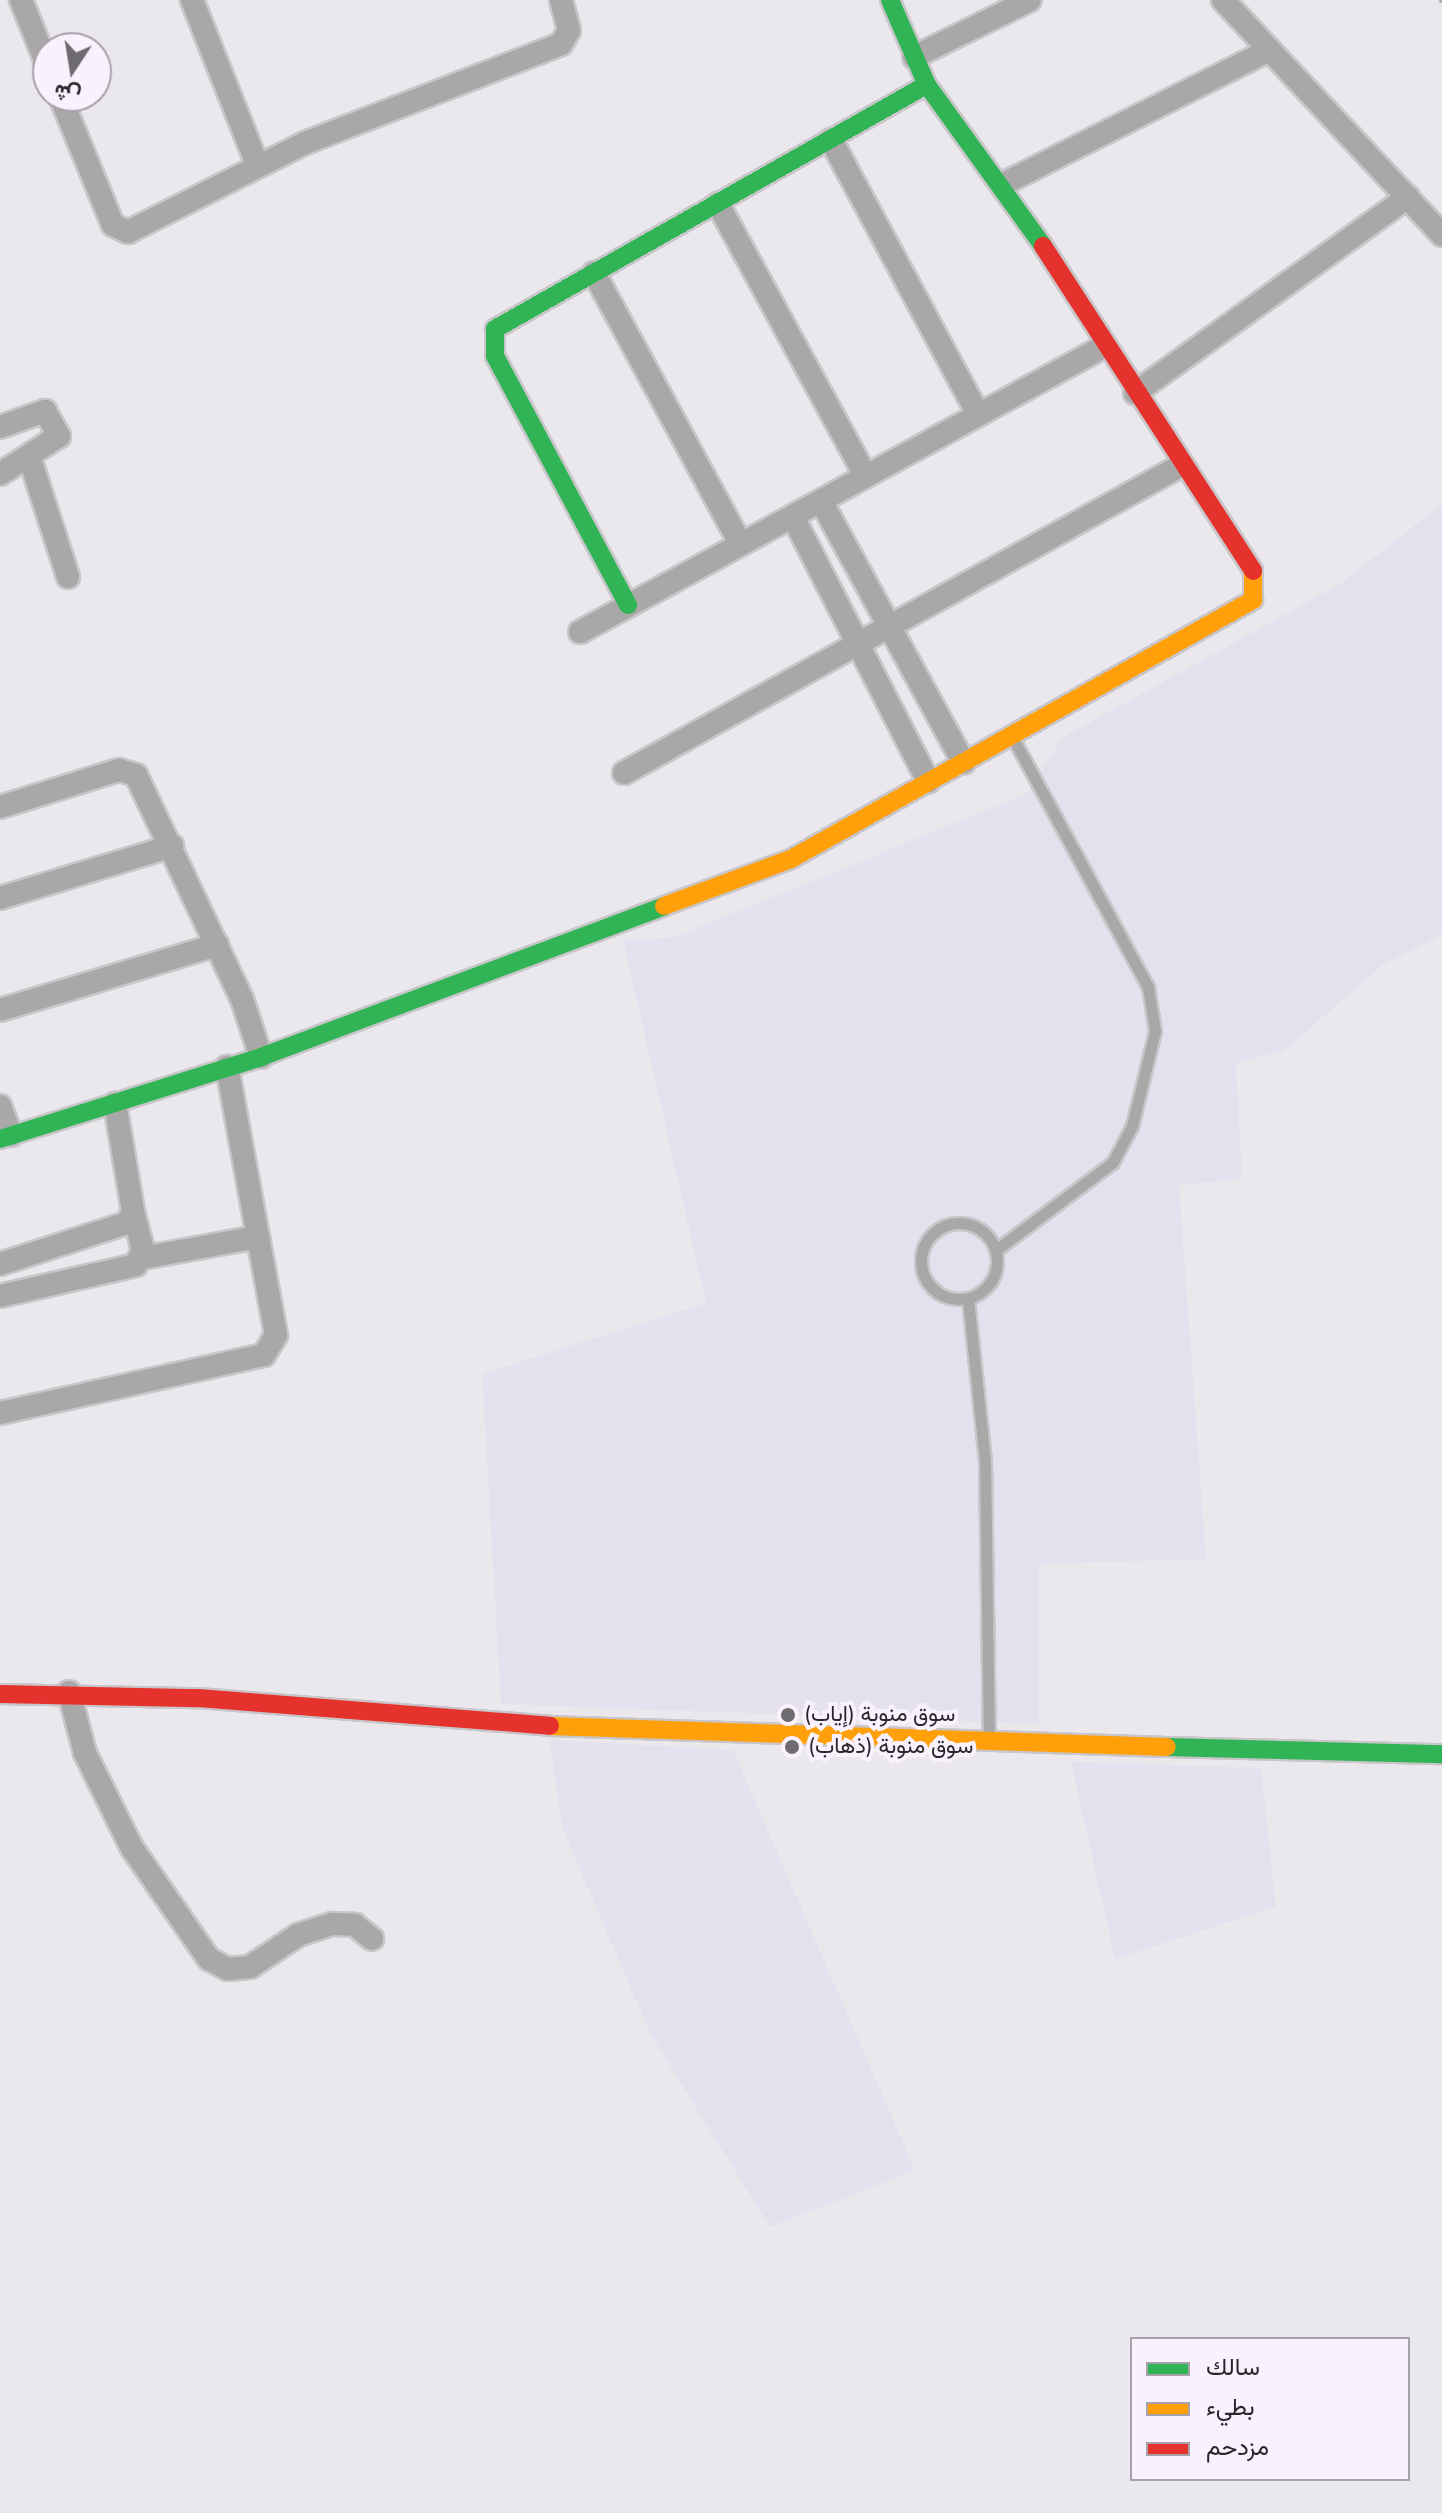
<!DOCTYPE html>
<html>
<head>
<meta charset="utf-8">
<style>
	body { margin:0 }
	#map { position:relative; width:1442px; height:2513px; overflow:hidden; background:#ebe8ed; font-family:"Nunito Sans",Vazirmatn,sans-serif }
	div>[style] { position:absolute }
	.industrial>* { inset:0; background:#e4e1ef }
	.path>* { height:4px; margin-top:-2px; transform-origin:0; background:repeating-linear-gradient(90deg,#aaa9ab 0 8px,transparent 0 12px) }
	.roads { filter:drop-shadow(2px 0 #c8c6c9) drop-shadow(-2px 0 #c8c6c9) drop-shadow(0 2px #c8c6c9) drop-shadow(0 -2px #c8c6c9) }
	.lane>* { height:11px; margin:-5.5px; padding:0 5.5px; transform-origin:5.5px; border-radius:5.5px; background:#a9a7a7 }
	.lane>.ring { margin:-5.5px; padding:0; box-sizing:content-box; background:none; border:11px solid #a9a7a7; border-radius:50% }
	.street>* { height:22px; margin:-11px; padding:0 11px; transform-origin:11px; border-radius:11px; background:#a9a7a7 }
	.fast>* { height:18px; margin:-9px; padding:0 9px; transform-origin:9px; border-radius:9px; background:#30b455 }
	.slow>* { height:18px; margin:-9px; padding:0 9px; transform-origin:9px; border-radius:9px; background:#ff9f0a }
	.jam>* { height:18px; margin:-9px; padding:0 9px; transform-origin:9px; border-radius:9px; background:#e5322d }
	.dots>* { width:22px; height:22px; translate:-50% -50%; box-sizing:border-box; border:4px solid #f9f2fe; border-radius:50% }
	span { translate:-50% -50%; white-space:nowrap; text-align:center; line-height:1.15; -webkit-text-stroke:8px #f9f2fe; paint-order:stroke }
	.poi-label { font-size:22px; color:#29272b }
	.left { translate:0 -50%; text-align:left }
	.legend { position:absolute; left:1130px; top:2337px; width:280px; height:144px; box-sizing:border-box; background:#f9f2fe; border:2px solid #a6a1aa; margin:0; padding:10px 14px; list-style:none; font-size:24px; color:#29272b }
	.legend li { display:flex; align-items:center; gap:16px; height:40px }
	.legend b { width:40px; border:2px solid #a6a1aa }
	.north { position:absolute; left:32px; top:32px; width:80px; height:80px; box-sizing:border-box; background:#f9f2fe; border:2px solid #a6a1aa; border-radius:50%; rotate:192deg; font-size:22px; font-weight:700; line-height:32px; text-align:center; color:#29272b }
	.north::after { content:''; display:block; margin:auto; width:28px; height:36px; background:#6d6b6f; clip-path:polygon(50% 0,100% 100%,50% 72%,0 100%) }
</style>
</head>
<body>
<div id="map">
	<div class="industrial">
		<i style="clip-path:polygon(1442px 504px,1442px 935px,1384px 964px,1284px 1051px,1236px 1063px,1242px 1179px,1179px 1185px,1206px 1559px,1039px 1564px,1039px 1724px,501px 1704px,482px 1374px,706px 1303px,623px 940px,673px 938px,1026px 794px,1062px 738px,1340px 584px)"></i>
		<i style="clip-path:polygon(549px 1740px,733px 1750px,915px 2170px,770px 2227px,651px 2035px,563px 1830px)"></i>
		<i style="clip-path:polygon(1071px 1762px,1261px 1768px,1276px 1907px,1115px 1959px)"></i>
	</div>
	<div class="path">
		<i style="left:1440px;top:0;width:3px;rotate:45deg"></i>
	</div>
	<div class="roads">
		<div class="lane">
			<i class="ring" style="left:921px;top:1223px;width:65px;height:65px"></i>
			<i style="left:996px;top:1250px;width:146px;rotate:-36.9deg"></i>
			<i style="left:1113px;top:1162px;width:41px;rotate:-62.2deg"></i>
			<i style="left:1132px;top:1126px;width:98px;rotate:-76.4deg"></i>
			<i style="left:1155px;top:1031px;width:45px;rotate:-99deg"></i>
			<i style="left:1148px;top:987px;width:285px;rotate:-118.5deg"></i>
			<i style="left:968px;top:1299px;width:162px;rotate:84deg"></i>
			<i style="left:985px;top:1460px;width:280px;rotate:89.2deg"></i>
		</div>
		<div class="street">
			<i style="left:21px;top:0;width:72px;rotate:68.1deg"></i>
			<i style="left:192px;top:0;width:176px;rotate:68.4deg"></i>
			<i style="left:1223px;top:0;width:321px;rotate:47deg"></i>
			<i style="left:914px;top:57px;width:129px;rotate:-26.2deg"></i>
			<i style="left:60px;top:96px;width:139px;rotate:67.7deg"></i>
			<i style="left:113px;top:225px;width:17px;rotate:25deg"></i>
			<i style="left:128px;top:232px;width:198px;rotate:-26.7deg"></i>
			<i style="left:305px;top:143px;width:274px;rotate:-21.1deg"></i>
			<i style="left:561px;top:44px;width:16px;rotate:-60deg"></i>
			<i style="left:569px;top:30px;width:31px;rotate:-105deg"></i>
			<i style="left:831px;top:140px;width:311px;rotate:61.8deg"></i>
			<i style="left:1003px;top:184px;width:296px;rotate:-26.7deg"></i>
			<i style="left:718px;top:204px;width:306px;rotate:61.5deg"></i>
			<i style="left:594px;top:273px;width:307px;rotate:61.6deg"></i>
			<i style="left:1135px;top:393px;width:336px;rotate:-35.7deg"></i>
			<i style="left:0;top:427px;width:48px;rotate:-19.6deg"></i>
			<i style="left:45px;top:411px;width:29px;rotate:61deg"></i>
			<i style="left:59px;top:436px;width:70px;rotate:147.2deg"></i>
			<i style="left:30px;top:459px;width:124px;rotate:72.1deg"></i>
			<i style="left:821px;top:501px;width:298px;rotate:61.4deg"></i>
			<i style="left:793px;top:517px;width:297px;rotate:62.9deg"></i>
			<i style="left:580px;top:632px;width:596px;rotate:-28.59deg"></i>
			<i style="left:624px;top:773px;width:635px;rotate:-28.91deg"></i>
			<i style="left:0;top:807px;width:125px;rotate:-17.3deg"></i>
			<i style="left:119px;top:770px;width:18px;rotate:16deg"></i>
			<i style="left:136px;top:775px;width:248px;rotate:64.7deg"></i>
			<i style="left:242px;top:999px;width:61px;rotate:71.9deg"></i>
			<i style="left:0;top:898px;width:180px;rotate:-16.8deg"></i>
			<i style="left:0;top:1010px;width:227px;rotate:-16.7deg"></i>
			<i style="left:0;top:1106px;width:31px;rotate:69deg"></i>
			<i style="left:142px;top:1258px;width:118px;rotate:-10.3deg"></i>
			<i style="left:258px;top:1237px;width:173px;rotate:-100.3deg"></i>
			<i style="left:0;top:1264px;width:133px;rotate:-17.9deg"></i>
			<i style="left:127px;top:1223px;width:13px;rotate:-63deg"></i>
			<i style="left:133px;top:1211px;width:109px;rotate:-99.5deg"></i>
			<i style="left:0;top:1296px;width:139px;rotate:-12.8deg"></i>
			<i style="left:136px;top:1265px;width:17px;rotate:-65deg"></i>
			<i style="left:143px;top:1250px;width:40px;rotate:-104.4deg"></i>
			<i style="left:0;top:1413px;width:270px;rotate:-12.4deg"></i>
			<i style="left:264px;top:1355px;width:23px;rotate:-59deg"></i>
			<i style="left:276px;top:1335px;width:100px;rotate:-100.4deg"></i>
			<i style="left:69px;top:1692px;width:63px;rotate:75.3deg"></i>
			<i style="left:85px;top:1753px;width:106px;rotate:63.7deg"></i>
			<i style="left:132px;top:1848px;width:135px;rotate:55.3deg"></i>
			<i style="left:209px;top:1959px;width:21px;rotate:28deg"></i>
			<i style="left:228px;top:1969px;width:22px;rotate:-5deg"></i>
			<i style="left:250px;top:1967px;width:58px;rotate:-33.7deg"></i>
			<i style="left:298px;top:1935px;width:36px;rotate:-18deg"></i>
			<i style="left:332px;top:1924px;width:23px;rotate:2deg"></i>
			<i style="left:355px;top:1925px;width:22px;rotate:39deg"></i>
		</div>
		<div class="fast">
			<i style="left:890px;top:0;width:93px;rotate:66.5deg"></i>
			<i style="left:927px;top:85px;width:198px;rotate:54.2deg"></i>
			<i style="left:628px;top:605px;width:282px;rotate:-118.1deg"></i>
			<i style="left:495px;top:356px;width:27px;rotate:-90deg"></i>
			<i style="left:495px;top:329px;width:496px;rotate:-29.5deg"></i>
			<i style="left:0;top:1139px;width:274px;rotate:-17.4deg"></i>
			<i style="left:261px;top:1057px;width:430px;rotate:-20.5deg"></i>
			<i style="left:1167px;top:1747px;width:275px;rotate:1.5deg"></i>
		</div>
		<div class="slow">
			<i style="left:664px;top:906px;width:135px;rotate:-20.3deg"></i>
			<i style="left:791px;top:859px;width:530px;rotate:-29.28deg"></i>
			<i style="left:1253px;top:600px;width:29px;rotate:-90deg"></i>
			<i style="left:550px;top:1726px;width:617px;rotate:1.95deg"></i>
		</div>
		<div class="jam">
			<i style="left:1043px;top:246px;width:387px;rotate:57.1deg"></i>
			<i style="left:0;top:1694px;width:198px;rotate:1.2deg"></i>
			<i style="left:198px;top:1698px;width:353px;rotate:4.5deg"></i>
		</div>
	</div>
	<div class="dots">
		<i style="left:788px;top:1715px;background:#6d6b6f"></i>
		<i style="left:792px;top:1747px;background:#6d6b6f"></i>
	</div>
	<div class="poi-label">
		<span class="left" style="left:804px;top:1715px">سوق منوبة (إياب)</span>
		<span class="left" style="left:808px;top:1747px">سوق منوبة (ذهاب)</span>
	</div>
	<ul class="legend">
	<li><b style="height:10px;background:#30b455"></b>سالك</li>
	<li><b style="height:10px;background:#ff9f0a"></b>بطيء</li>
	<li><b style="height:10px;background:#e5322d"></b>مزدحم</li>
	</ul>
	<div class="north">ش</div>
</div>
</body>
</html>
